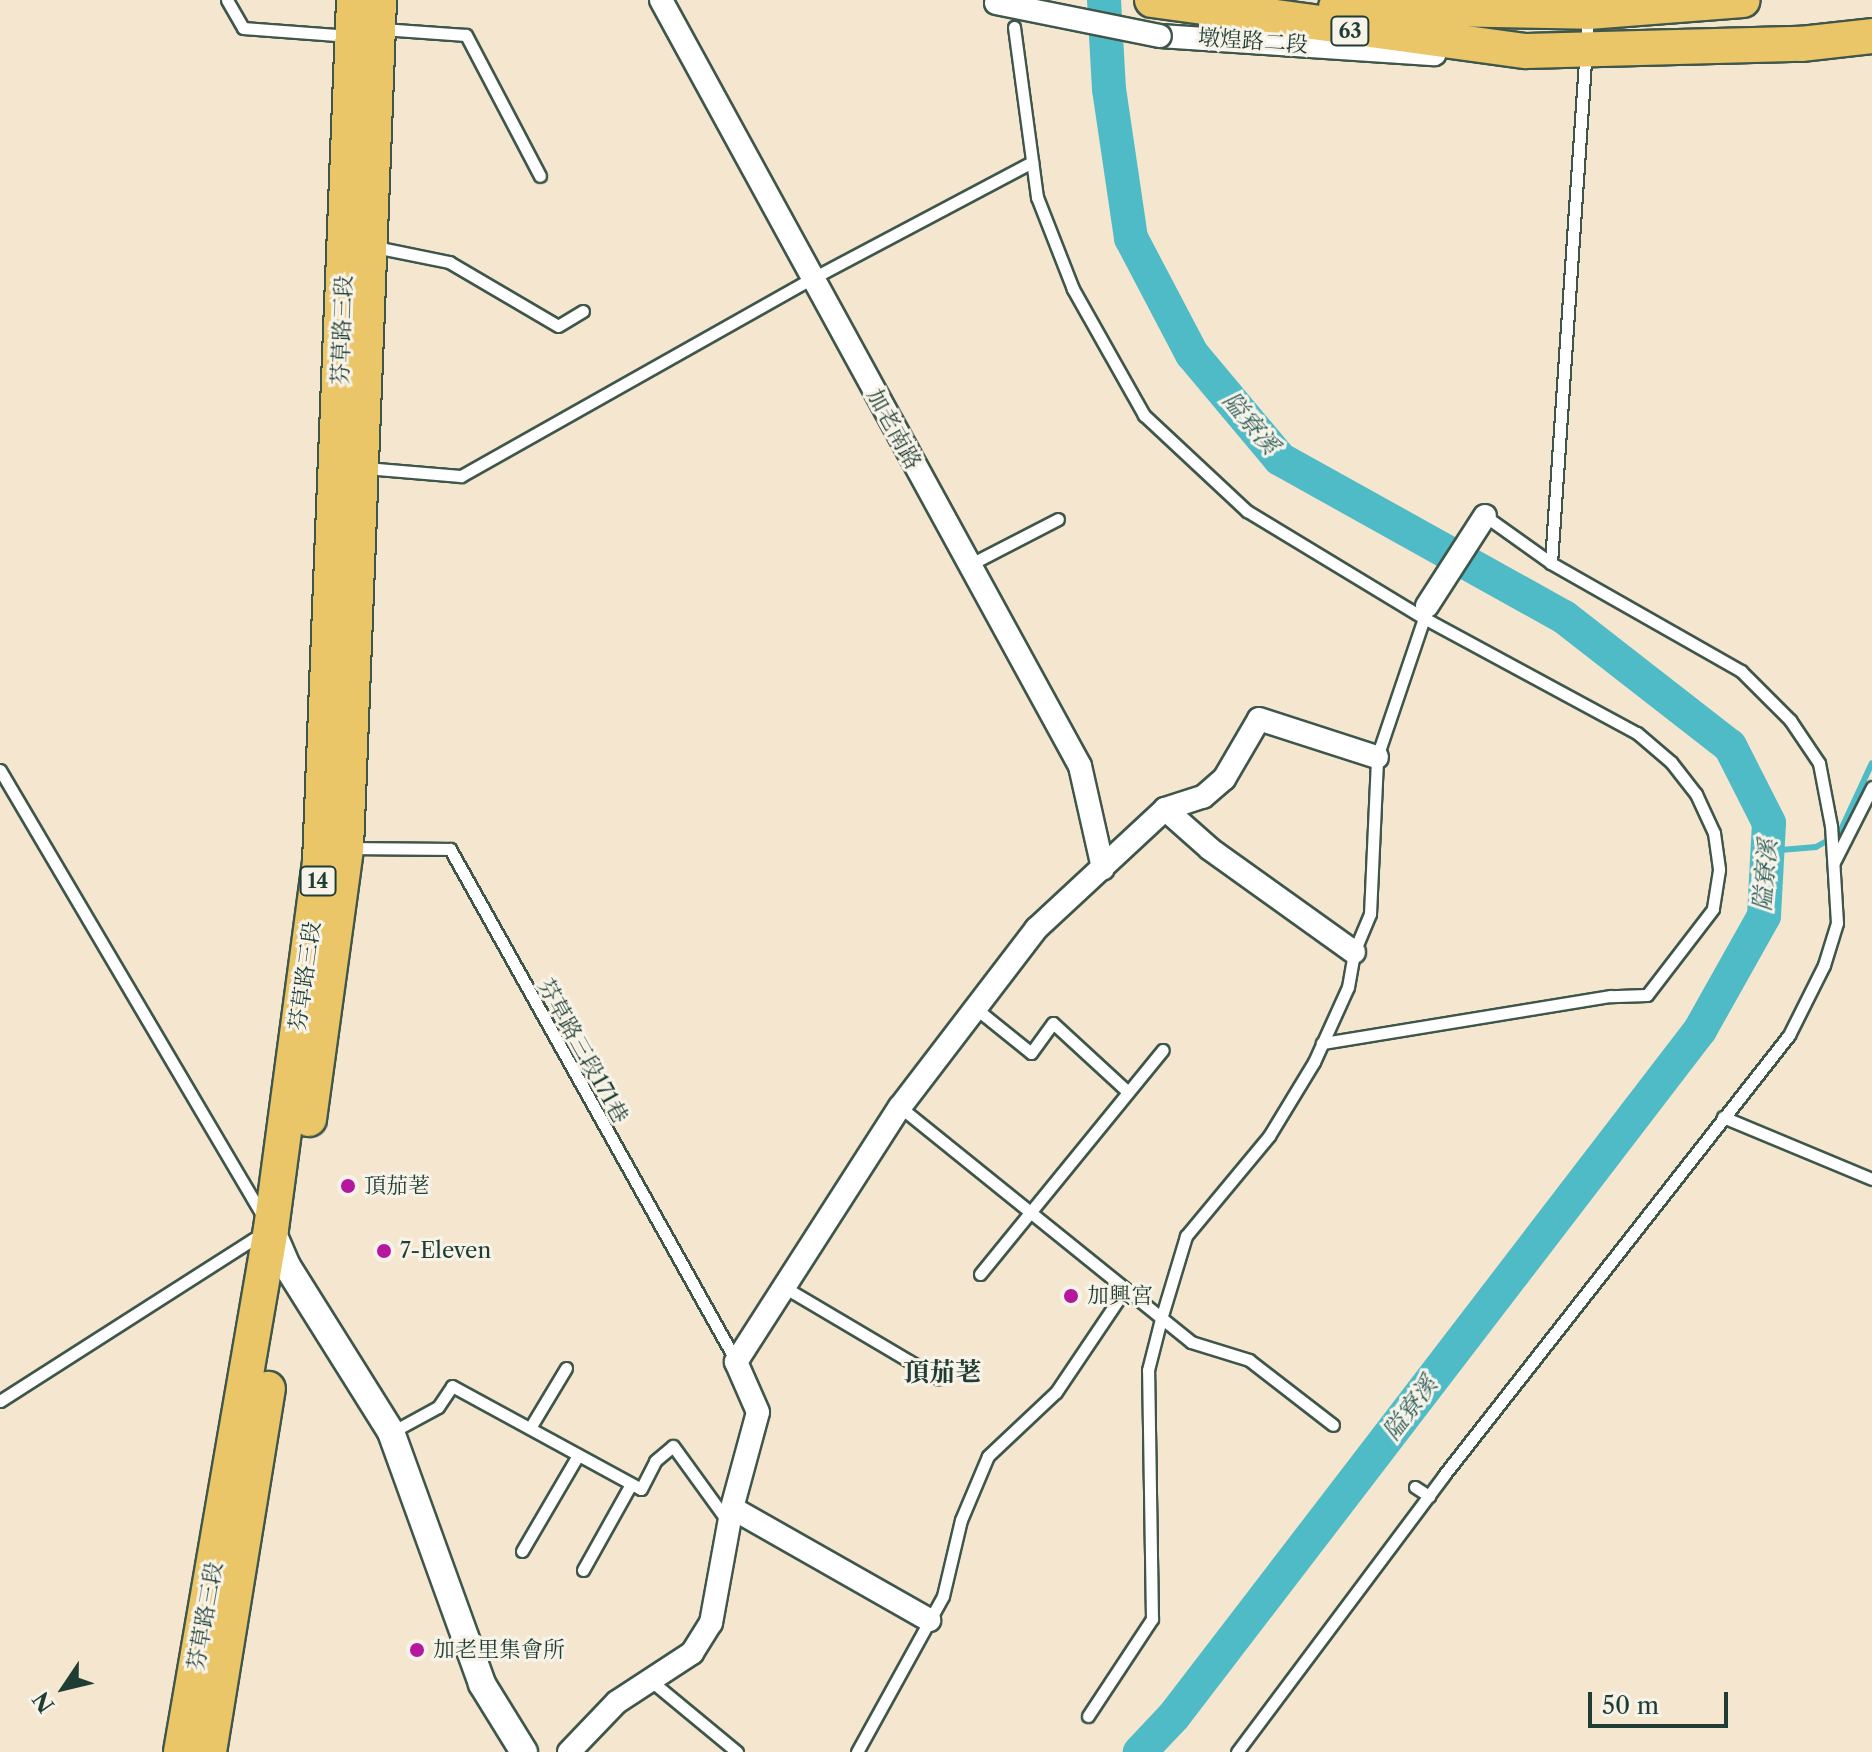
<!DOCTYPE html>
<html>
<head>
<meta charset="utf-8">
<style>
	body { margin:0 }
	#map { position:relative; width:1872px; height:1752px; overflow:hidden; background:#f4e6cf; font-family:"Libre Caslon Text","Noto Serif TC",serif }
	div>[style] { position:absolute }
	.stream>* { height:6px; margin:-3px; padding:0 3px; transform-origin:3px; border-radius:3px; background:#4ebbc7 }
	.river>* { height:34px; margin:-17px; padding:0 17px; transform-origin:17px; border-radius:17px; background:#4ebbc7 }
	.roads { filter:drop-shadow(2px 0 #3f564b) drop-shadow(-2px 0 #3f564b) drop-shadow(0 2px #3f564b) drop-shadow(0 -2px #3f564b) }
	.service>* { height:11px; margin:-5.5px; padding:0 5.5px; transform-origin:5.5px; border-radius:5.5px; background:#fff }
	.minor>* { height:22px; margin:-11px; padding:0 11px; transform-origin:11px; border-radius:11px; background:#fff }
	.tertiary>* { height:26px; margin:-13px; padding:0 13px; transform-origin:13px; border-radius:13px; background:#fff }
	.primary>* { height:34px; margin:-17px; padding:0 17px; transform-origin:17px; border-radius:17px; background:#ebc669 }
	.bridges { filter:drop-shadow(2px 0 #3f564b) drop-shadow(-2px 0 #3f564b) drop-shadow(0 2px #3f564b) drop-shadow(0 -2px #3f564b) }
	.minor-bridge>* { height:22px; margin:-11px; padding:0 11px; transform-origin:11px; border-radius:11px; background:#fff }
	.dots>* { width:22px; height:22px; translate:-50% -50%; box-sizing:border-box; border:4px solid #f7f3e8; border-radius:50% }
	span { translate:-50% -50%; white-space:nowrap; text-align:center; line-height:1.15; -webkit-text-stroke:6px #f7f3e8; paint-order:stroke }
	.shield-label span { padding:2px 6px; background:#f7f3e8; border:2px solid; border-radius:6px; -webkit-text-stroke-width:0 }
	.shield-label { font-size:20px; color:#1f3d34; font-weight:700 }
	.street-label { font-size:22px; color:#1f3d34 }
	.poi-label { font-size:22px; color:#1f3d34 }
	.left { translate:0 -50%; text-align:left }
	.water-label { font-size:24px; color:#2b5c59; font-style:italic }
	.quarter-label { font-size:26px; color:#1f3d34; font-weight:700 }
	.north { position:absolute; left:24px; top:1648px; width:80px; height:80px; -webkit-text-stroke:6px #f7f3e8; paint-order:stroke; rotate:235deg; font-size:22px; font-weight:700; line-height:32px; text-align:center; color:#1f3d34 }
	.north::after { content:''; display:block; margin:auto; width:28px; height:36px; background:#1f3d34; clip-path:polygon(50% 0,100% 100%,50% 72%,0 100%) }
	.scale { position:absolute; left:1588px; top:1692px; width:140px; height:36px; box-sizing:border-box; border:4px solid #1f3d34; border-top:0; padding-left:10px; font-size:24px; line-height:28px; white-space:nowrap; color:#1f3d34; -webkit-text-stroke:6px #f7f3e8; paint-order:stroke }
</style>
</head>
<body>
<div id="map">
	<div class="stream">
		<i style="left:1768px;top:851px;width:48px;rotate:-4.8deg"></i>
		<i style="left:1816px;top:847px;width:26px;rotate:-29deg"></i>
		<i style="left:1839px;top:834px;width:78px;rotate:-65.1deg"></i>
	</div>
	<div class="river">
		<i style="left:1104px;top:0;width:89px;rotate:86.8deg"></i>
		<i style="left:1109px;top:89px;width:151px;rotate:81.6deg"></i>
		<i style="left:1131px;top:238px;width:131px;rotate:62.3deg"></i>
		<i style="left:1192px;top:354px;width:137px;rotate:50deg"></i>
		<i style="left:1280px;top:459px;width:325px;rotate:29.1deg"></i>
		<i style="left:1564px;top:617px;width:210px;rotate:37.9deg"></i>
		<i style="left:1730px;top:746px;width:86px;rotate:63.1deg"></i>
		<i style="left:1769px;top:823px;width:93px;rotate:93.1deg"></i>
		<i style="left:1764px;top:916px;width:131px;rotate:119.3deg"></i>
		<i style="left:1700px;top:1030px;width:864px;rotate:127.48deg"></i>
		<i style="left:1174px;top:1716px;width:50px;rotate:133.4deg"></i>
	</div>
	<div class="roads">
		<div class="service">
			<i style="left:227px;top:0;width:32px;rotate:60deg"></i>
			<i style="left:243px;top:28px;width:107px;rotate:4.3deg"></i>
			<i style="left:1014px;top:27px;width:172px;rotate:82.3deg"></i>
			<i style="left:1037px;top:197px;width:99px;rotate:68.6deg"></i>
			<i style="left:1073px;top:289px;width:145px;rotate:60.6deg"></i>
			<i style="left:1144px;top:415px;width:141px;rotate:43deg"></i>
			<i style="left:1247px;top:511px;width:207px;rotate:31.2deg"></i>
			<i style="left:1424px;top:618px;width:242px;rotate:28.4deg"></i>
			<i style="left:1637px;top:733px;width:45px;rotate:40.5deg"></i>
			<i style="left:1671px;top:762px;width:41px;rotate:52deg"></i>
			<i style="left:1696px;top:794px;width:43px;rotate:65.2deg"></i>
			<i style="left:1714px;top:833px;width:37px;rotate:82deg"></i>
			<i style="left:1719px;top:870px;width:39px;rotate:99deg"></i>
			<i style="left:1713px;top:909px;width:108px;rotate:127.5deg"></i>
			<i style="left:1647px;top:995px;width:37px;rotate:178deg"></i>
			<i style="left:1610px;top:996px;width:292px;rotate:170.7deg"></i>
			<i style="left:382px;top:29px;width:84px;rotate:4.1deg"></i>
			<i style="left:466px;top:35px;width:159px;rotate:62.3deg"></i>
			<i style="left:375px;top:247px;width:76px;rotate:11.5deg"></i>
			<i style="left:449px;top:262px;width:126px;rotate:30.4deg"></i>
			<i style="left:558px;top:326px;width:29px;rotate:-31deg"></i>
			<i style="left:365px;top:468px;width:96px;rotate:4.8deg"></i>
			<i style="left:461px;top:476px;width:404px;rotate:-29.4deg"></i>
			<i style="left:813px;top:278px;width:248px;rotate:-27.9deg"></i>
			<i style="left:1551px;top:563px;width:547px;rotate:-86.12deg"></i>
			<i style="left:969px;top:565px;width:100px;rotate:-27.3deg"></i>
			<i style="left:0;top:770px;width:520px;rotate:59.49deg"></i>
			<i style="left:350px;top:848px;width:100px;rotate:0.6deg"></i>
			<i style="left:450px;top:849px;width:586px;rotate:60.81deg"></i>
			<i style="left:1834px;top:862px;width:84px;rotate:-63.1deg"></i>
			<i style="left:974px;top:1007px;width:73px;rotate:38.9deg"></i>
			<i style="left:1031px;top:1053px;width:37px;rotate:-54deg"></i>
			<i style="left:1053px;top:1023px;width:100px;rotate:42.6deg"></i>
			<i style="left:900px;top:1107px;width:374px;rotate:38.9deg"></i>
			<i style="left:1191px;top:1342px;width:61px;rotate:17.2deg"></i>
			<i style="left:1249px;top:1360px;width:106px;rotate:37.7deg"></i>
			<i style="left:1723px;top:1117px;width:161px;rotate:22.6deg"></i>
			<i style="left:980px;top:1274px;width:289px;rotate:-50.8deg"></i>
			<i style="left:784px;top:1287px;width:179px;rotate:30.6deg"></i>
			<i style="left:0;top:1401px;width:313px;rotate:-32.6deg"></i>
			<i style="left:530px;top:1428px;width:70px;rotate:-59deg"></i>
			<i style="left:392px;top:1432px;width:52px;rotate:-28.5deg"></i>
			<i style="left:438px;top:1407px;width:25px;rotate:-56deg"></i>
			<i style="left:452px;top:1386px;width:215px;rotate:28.6deg"></i>
			<i style="left:641px;top:1489px;width:31px;rotate:-63deg"></i>
			<i style="left:655px;top:1461px;width:23px;rotate:-40deg"></i>
			<i style="left:673px;top:1446px;width:94px;rotate:54.1deg"></i>
			<i style="left:1415px;top:1487px;width:17px;rotate:33deg"></i>
			<i style="left:522px;top:1551px;width:111px;rotate:-59.7deg"></i>
			<i style="left:583px;top:1570px;width:98px;rotate:-60.8deg"></i>
			<i style="left:650px;top:1680px;width:113px;rotate:39.6deg"></i>
			<i style="left:1088px;top:1716px;width:116px;rotate:-56.6deg"></i>
			<i style="left:1152px;top:1619px;width:249px;rotate:-90.9deg"></i>
			<i style="left:1148px;top:1370px;width:53px;rotate:-75.7deg"></i>
			<i style="left:1161px;top:1319px;width:87px;rotate:-73.2deg"></i>
			<i style="left:1186px;top:1236px;width:130px;rotate:-50.3deg"></i>
			<i style="left:1269px;top:1136px;width:87px;rotate:-58.7deg"></i>
			<i style="left:1314px;top:1062px;width:82px;rotate:-65.6deg"></i>
			<i style="left:1348px;top:987px;width:36px;rotate:-80deg"></i>
			<i style="left:1354px;top:952px;width:41px;rotate:-67.2deg"></i>
			<i style="left:1370px;top:914px;width:157px;rotate:-87.4deg"></i>
			<i style="left:1377px;top:757px;width:153px;rotate:-71.3deg"></i>
			<i style="left:857px;top:1752px;width:178px;rotate:-61.1deg"></i>
			<i style="left:943px;top:1596px;width:78px;rotate:-76.7deg"></i>
			<i style="left:961px;top:1520px;width:69px;rotate:-67.1deg"></i>
			<i style="left:988px;top:1456px;width:93px;rotate:-43.3deg"></i>
			<i style="left:1056px;top:1392px;width:122px;rotate:-56deg"></i>
			<i style="left:1237px;top:1752px;width:346px;rotate:-53.2deg"></i>
			<i style="left:1444px;top:1475px;width:559px;rotate:-51.9deg"></i>
			<i style="left:1789px;top:1035px;width:78px;rotate:-63.4deg"></i>
			<i style="left:1824px;top:965px;width:44px;rotate:-72.8deg"></i>
			<i style="left:1837px;top:923px;width:97px;rotate:-93.5deg"></i>
			<i style="left:1831px;top:826px;width:64px;rotate:-100.8deg"></i>
			<i style="left:1819px;top:763px;width:52px;rotate:-124deg"></i>
			<i style="left:1790px;top:720px;width:69px;rotate:-135deg"></i>
			<i style="left:1741px;top:671px;width:219px;rotate:-150.4deg"></i>
			<i style="left:1551px;top:563px;width:81px;rotate:-144.5deg"></i>
		</div>
		<div class="minor">
			<i style="left:661px;top:0;width:873px;rotate:61.32deg"></i>
			<i style="left:1080px;top:766px;width:105px;rotate:77.3deg"></i>
			<i style="left:1160px;top:36px;width:275px;rotate:3.8deg"></i>
			<i style="left:1427px;top:606px;width:107px;rotate:-57.2deg"></i>
			<i style="left:1165px;top:809px;width:60px;rotate:41.6deg"></i>
			<i style="left:1210px;top:849px;width:177px;rotate:35.6deg"></i>
			<i style="left:732px;top:1508px;width:227px;rotate:29.6deg"></i>
			<i style="left:569px;top:1752px;width:69px;rotate:-46.2deg"></i>
			<i style="left:617px;top:1702px;width:90px;rotate:-33.2deg"></i>
			<i style="left:692px;top:1653px;width:36px;rotate:-58deg"></i>
			<i style="left:711px;top:1623px;width:117px;rotate:-79.7deg"></i>
			<i style="left:732px;top:1508px;width:99px;rotate:-74.8deg"></i>
			<i style="left:758px;top:1412px;width:55px;rotate:-113.7deg"></i>
			<i style="left:736px;top:1362px;width:303px;rotate:-57.3deg"></i>
			<i style="left:900px;top:1107px;width:224px;rotate:-52.6deg"></i>
			<i style="left:1036px;top:929px;width:176px;rotate:-42.9deg"></i>
			<i style="left:1165px;top:809px;width:40px;rotate:-18deg"></i>
			<i style="left:1203px;top:797px;width:28px;rotate:-41deg"></i>
			<i style="left:1224px;top:779px;width:69px;rotate:-59.7deg"></i>
			<i style="left:1259px;top:719px;width:124px;rotate:17.9deg"></i>
		</div>
		<div class="tertiary">
			<i style="left:271px;top:1229px;width:40px;rotate:66.6deg"></i>
			<i style="left:287px;top:1266px;width:196px;rotate:57.9deg"></i>
			<i style="left:391px;top:1432px;width:268px;rotate:70.1deg"></i>
			<i style="left:482px;top:1684px;width:80px;rotate:58.3deg"></i>
		</div>
		<div class="primary">
			<i style="left:1152px;top:0;width:377px;rotate:7.8deg"></i>
			<i style="left:1526px;top:51px;width:275px;rotate:-1.5deg"></i>
			<i style="left:1801px;top:44px;width:71px;rotate:-6.4deg"></i>
			<i style="left:1336px;top:7px;width:252px;rotate:1.1deg"></i>
			<i style="left:1588px;top:12px;width:155px;rotate:-4.4deg"></i>
			<i style="left:309px;top:1119px;width:274px;rotate:-82.2deg"></i>
			<i style="left:346px;top:848px;width:849px;rotate:-87.77deg"></i>
			<i style="left:181px;top:1752px;width:531px;rotate:-80.24deg"></i>
			<i style="left:271px;top:1229px;width:369px;rotate:-82.4deg"></i>
			<i style="left:320px;top:863px;width:864px;rotate:-87.74deg"></i>
			<i style="left:209px;top:1752px;width:368px;rotate:-80.8deg"></i>
		</div>
	</div>
	<div class="bridges">
		<div class="minor-bridge">
			<i style="left:996px;top:3px;width:167px;rotate:11.4deg"></i>
		</div>
	</div>
	<div class="dots">
		<i style="left:348px;top:1186px;background:#b5179e"></i>
		<i style="left:384px;top:1251px;background:#b5179e"></i>
		<i style="left:1071px;top:1296px;background:#b5179e"></i>
		<i style="left:417px;top:1650px;background:#b5179e"></i>
	</div>
	<div class="shield-label">
		<span style="left:1350px;top:31px">63</span>
		<span style="left:318px;top:881px">14</span>
	</div>
	<div class="street-label">
		<span style="left:1253px;top:41px;rotate:4deg">墩煌路二段</span>
		<span style="left:342px;top:330px;rotate:-88deg">芬草路三段</span>
		<span style="left:894px;top:429px;rotate:61deg">加老南路</span>
		<span style="left:305px;top:976px;rotate:-82deg">芬草路三段</span>
		<span style="left:583px;top:1051px;rotate:61deg">芬草路三段171巷</span>
		<span style="left:205px;top:1616px;rotate:-80deg">芬草路三段</span>
	</div>
	<div class="poi-label">
		<span class="left" style="left:364px;top:1186px">頂茄荖</span>
		<span class="left" style="left:400px;top:1251px">7-Eleven</span>
		<span class="left" style="left:1087px;top:1296px">加興宮</span>
		<span class="left" style="left:433px;top:1650px">加老里集會所</span>
	</div>
	<div class="water-label">
		<span style="left:1251px;top:423px;rotate:50deg">隘寮溪</span>
		<span style="left:1765px;top:875px;rotate:-85deg">隘寮溪</span>
		<span style="left:1410px;top:1408px;rotate:-53deg">隘寮溪</span>
	</div>
	<div class="quarter-label">
		<span style="left:942px;top:1373px">頂茄荖</span>
	</div>
	<div class="north">N</div>
	<div class="scale">50 m</div>
</div>
</body>
</html>
